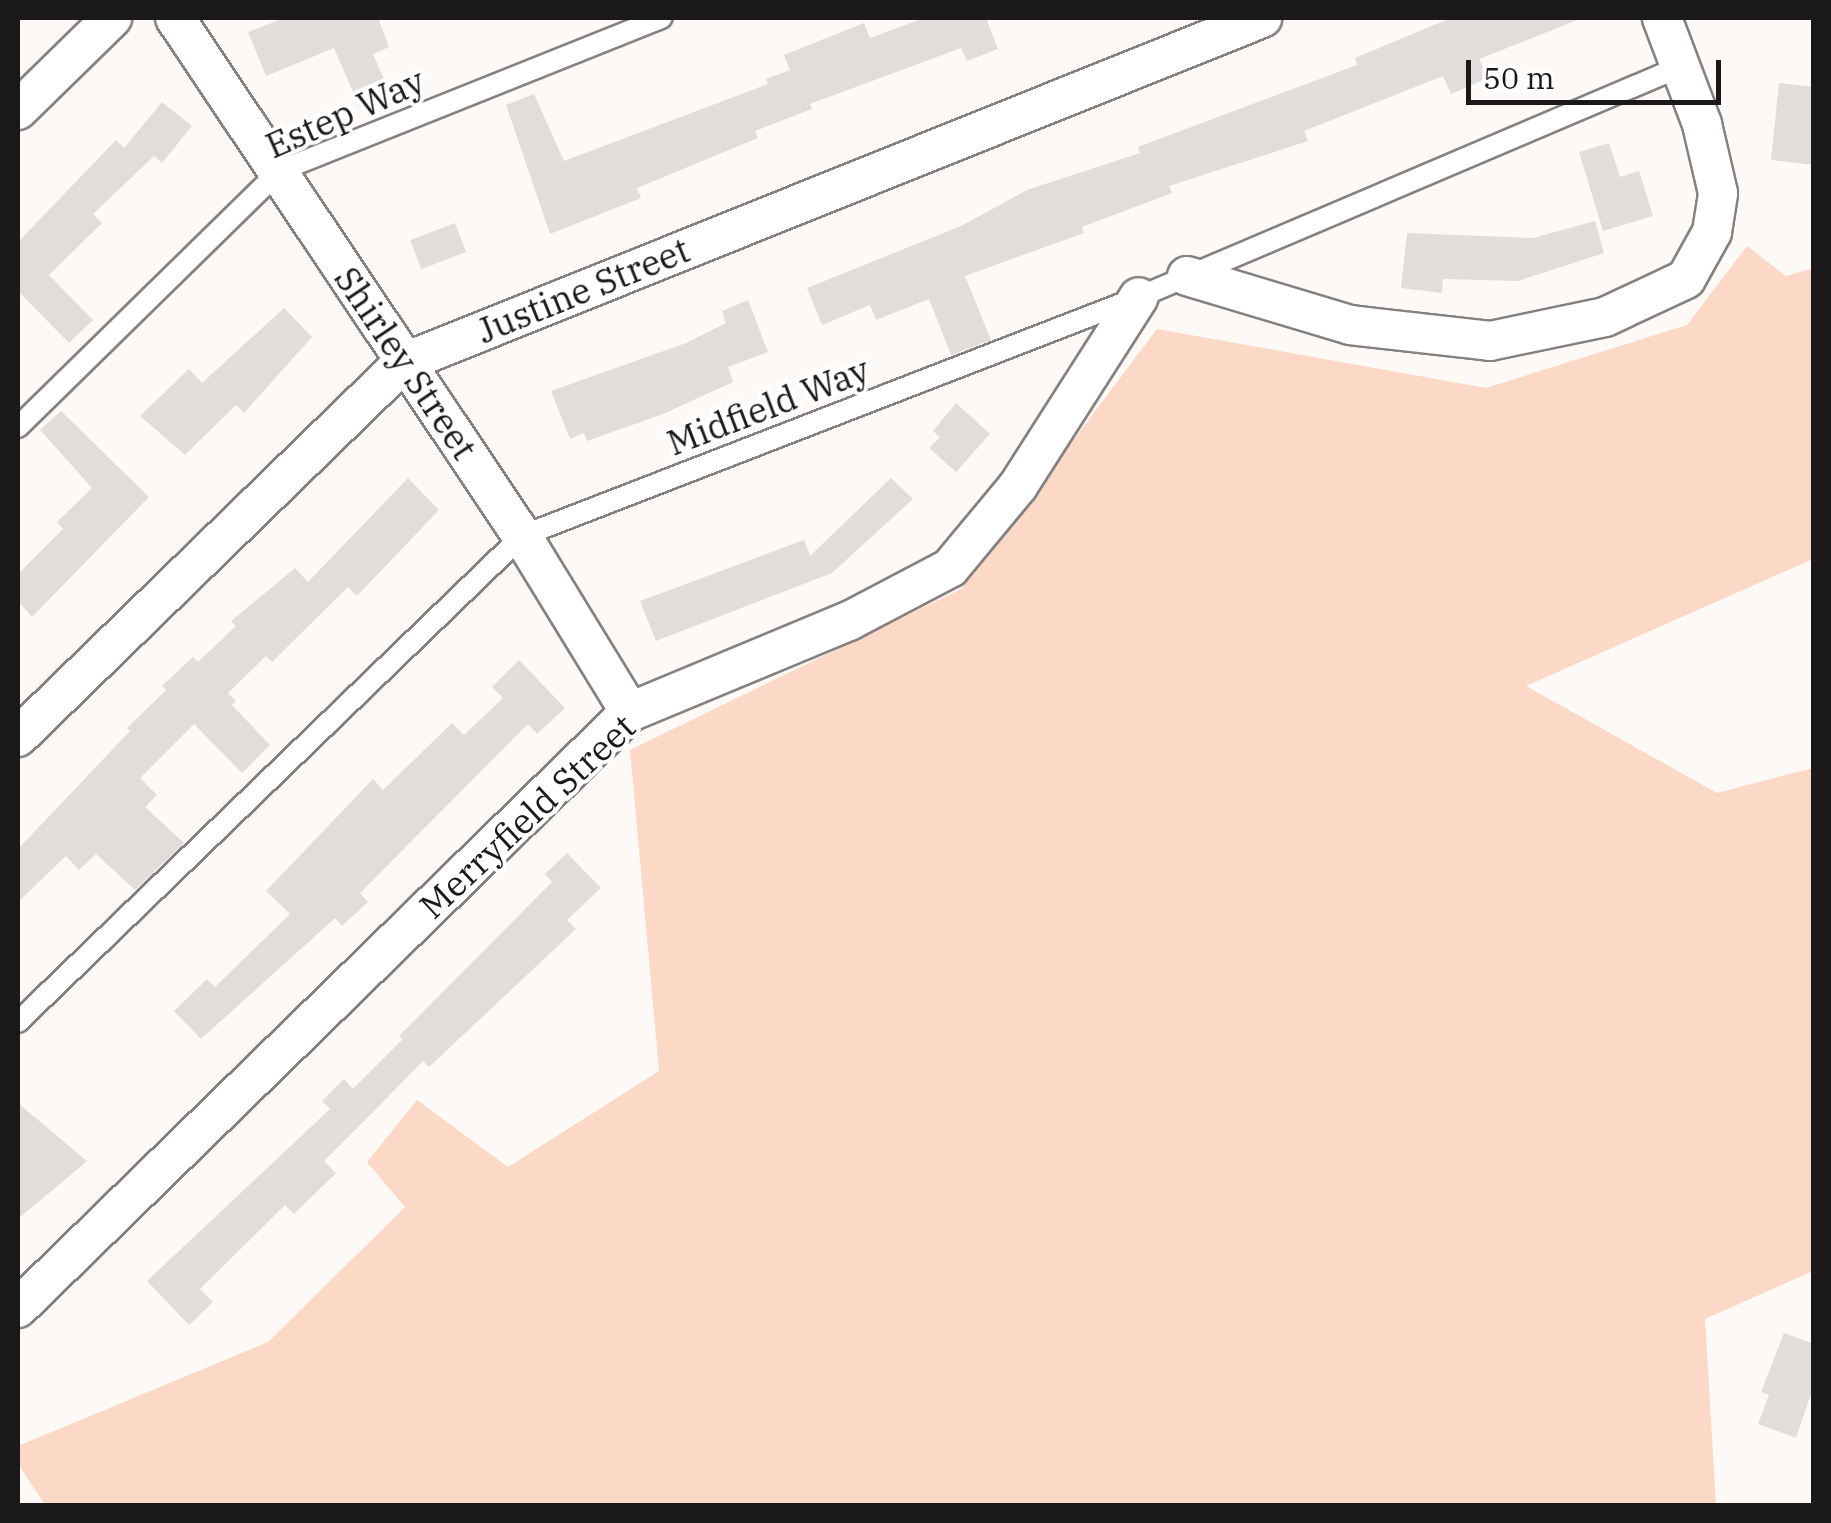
<!DOCTYPE html>
<html>
<head>
<meta charset="utf-8">
<style>
	body { margin:0 }
	#map { position:relative; width:1831px; height:1523px; overflow:hidden; background:#fdf9f7; font-family:"IBM Plex Serif",serif }
	div>[style] { position:absolute }
	.green>* { inset:0; background:#fbd9c6 }
	.building>* { inset:0; background:#e0dddb; transform-origin:0 0 }
	.roads { filter:drop-shadow(2px 0 #848180) drop-shadow(-2px 0 #848180) drop-shadow(0 2px #848180) drop-shadow(0 -2px #848180) }
	.lane>* { height:20px; margin:-10px; padding:0 10px; transform-origin:10px; border-radius:10px; background:#fff }
	.street>* { height:38px; margin:-19px; padding:0 19px; transform-origin:19px; border-radius:19px; background:#fff }
	span { translate:-50% -50%; white-space:nowrap; text-align:center; line-height:1.15; -webkit-text-stroke:8px #fff; paint-order:stroke }
	.street-label { font-size:35px; color:#1a1818 }
	.frame { position:absolute; inset:0; border:20px solid #1a1818; pointer-events:none }
	.scale { position:absolute; left:1466px; top:60px; width:255px; height:45px; box-sizing:border-box; border:5px solid #1a1818; border-top:0; padding-left:12px; font-size:30px; line-height:35px; white-space:nowrap; color:#1a1818; -webkit-text-stroke:8px #fff; paint-order:stroke }
</style>
</head>
<body>
<div id="map">
	<div class="green">
		<i style="clip-path:polygon(1747px 246px,1786px 276px,1813px 268px,1813px 559px,1526px 686px,1717px 793px,1813px 768px,1813px 1271px,1705px 1319px,1716px 1505px,46px 1506px,18px 1464px,18px 1446px,268px 1342px,405px 1207px,367px 1162px,417px 1100px,508px 1167px,659px 1071px,630px 750px,961px 589px,1157px 329px,1486px 388px,1687px 325px)"></i>
	</div>
	<div class="building">
		<i style="clip-path:polygon(284px 18px,378px 18px,389px 47px,373px 54px,391px 95px,360px 108px,334px 48px,266px 76px,248px 32px)"></i>
		<i style="clip-path:polygon(924px 18px,986px 18px,998px 49px,967px 61px,961px 48px,810px 104px,812px 109px,755px 131px,758px 138px,637px 188px,641px 198px,550px 234px,506px 105px,534px 94px,564px 161px,768px 84px,766px 79px,790px 70px,784px 55px,864px 23px,870px 38px)"></i>
		<i style="clip-path:polygon(1451px 18px,1580px 19px,1479px 59px,1488px 78px,1451px 94px,1443px 76px,1304px 131px,1308px 141px,1169px 186px,1172px 193px,1082px 227px,1084px 233px,965px 276px,991px 340px,951px 355px,929px 299px,876px 320px,870px 305px,822px 325px,807px 288px,961px 226px,1027px 190px,1140px 153px,1138px 147px,1357px 65px,1355px 58px)"></i>
		<i style="clip-path:polygon(1779px 83px,1814px 87px,1814px 165px,1771px 160px)"></i>
		<i style="clip-path:polygon(162px 102px,192px 126px,162px 163px,154px 156px,93px 214px,102px 223px,49px 275px,93px 320px,69px 343px,18px 291px,18px 242px,116px 140px,124px 148px)"></i>
		<i style="clip-path:polygon(1609px 143px,1620px 177px,1639px 171px,1653px 216px,1603px 231px,1579px 152px)"></i>
		<i style="clip-path:polygon(1595px 221px,1604px 253px,1518px 281px,1443px 279px,1442px 293px,1401px 288px,1407px 233px,1533px 238px)"></i>
		<i style="left:455px;top:223px;width:31px;height:48px;rotate:69deg"></i>
		<i style="clip-path:polygon(748px 300px,768px 352px,728px 367px,733px 382px,663px 414px,587px 441px,584px 433px,570px 439px,551px 391px,686px 343px,726px 323px,722px 311px)"></i>
		<i style="clip-path:polygon(284px 308px,312px 337px,244px 413px,236px 405px,185px 455px,140px 416px,189px 369px,202px 383px)"></i>
		<i style="clip-path:polygon(956px 403px,990px 434px,956px 472px,929px 448px,940px 437px,933px 431px)"></i>
		<i style="clip-path:polygon(61px 411px,149px 497px,32px 617px,18px 601px,18px 574px,63px 529px,57px 522px,92px 488px,40px 430px)"></i>
		<i style="clip-path:polygon(408px 478px,439px 510px,357px 596px,348px 587px,272px 662px,266px 656px,228px 693px,236px 701px,232px 705px,270px 745px,242px 773px,194px 724px,140px 778px,157px 795px,145px 807px,184px 843px,135px 890px,96px 854px,79px 870px,66px 856px,18px 902px,18px 849px,130px 731px,127px 728px,166px 690px,162px 686px,193px 657px,198px 662px,236px 626px,231px 621px,295px 568px,308px 582px)"></i>
		<i style="clip-path:polygon(891px 478px,913px 499px,832px 573px,656px 641px,640px 601px,804px 540px,810px 556px)"></i>
		<i style="clip-path:polygon(519px 660px,565px 708px,537px 734px,528px 724px,360px 893px,368px 902px,342px 926px,335px 918px,201px 1039px,174px 1011px,207px 979px,215px 987px,290px 914px,266px 891px,373px 779px,383px 790px,452px 723px,464px 735px,503px 698px,492px 687px)"></i>
		<i style="clip-path:polygon(567px 853px,601px 888px,567px 920px,576px 929px,429px 1067px,423px 1061px,374px 1111px,324px 1161px,336px 1173px,294px 1214px,285px 1205px,200px 1289px,213px 1302px,189px 1325px,147px 1281px,330px 1109px,322px 1101px,344px 1079px,353px 1089px,403px 1039px,399px 1036px,552px 882px,545px 874px)"></i>
		<i style="clip-path:polygon(18px 1103px,87px 1161px,18px 1219px)"></i>
		<i style="clip-path:polygon(1784px 1333px,1814px 1344px,1814px 1385px,1796px 1438px,1758px 1424px,1769px 1395px,1761px 1392px)"></i>
	</div>
	<div class="roads">
		<div class="lane">
			<i style="left:18px;top:427px;width:366px;rotate:-44.4deg"></i>
			<i style="left:279px;top:171px;width:412px;rotate:-21.8deg"></i>
			<i style="left:18px;top:1022px;width:700px;rotate:-43.96deg"></i>
			<i style="left:522px;top:536px;width:662px;rotate:-21.17deg"></i>
			<i style="left:1139px;top:297px;width:590px;rotate:-23.05deg"></i>
		</div>
		<div class="street">
			<i style="left:175px;top:18px;width:623px;rotate:56.18deg"></i>
			<i style="left:522px;top:536px;width:206px;rotate:58.5deg"></i>
			<i style="left:18px;top:110px;width:132px;rotate:-44.4deg"></i>
			<i style="left:1187px;top:276px;width:170px;rotate:16.7deg"></i>
			<i style="left:1350px;top:325px;width:141px;rotate:6.5deg"></i>
			<i style="left:1490px;top:341px;width:117px;rotate:-11.8deg"></i>
			<i style="left:1605px;top:317px;width:89px;rotate:-25.1deg"></i>
			<i style="left:1686px;top:279px;width:54px;rotate:-61deg"></i>
			<i style="left:1712px;top:232px;width:39px;rotate:-81deg"></i>
			<i style="left:1718px;top:193px;width:71px;rotate:-103.1deg"></i>
			<i style="left:1702px;top:124px;width:113px;rotate:-110.7deg"></i>
			<i style="left:18px;top:737px;width:537px;rotate:-44.17deg"></i>
			<i style="left:403px;top:363px;width:926px;rotate:-21.88deg"></i>
			<i style="left:18px;top:1308px;width:854px;rotate:-44.24deg"></i>
			<i style="left:630px;top:712px;width:237px;rotate:-22.6deg"></i>
			<i style="left:849px;top:621px;width:114px;rotate:-27.7deg"></i>
			<i style="left:950px;top:568px;width:107px;rotate:-50.3deg"></i>
			<i style="left:1018px;top:486px;width:224px;rotate:-57.4deg"></i>
		</div>
	</div>
	<div class="street-label">
		<span style="left:345px;top:113px;rotate:-24deg">Estep Way</span>
		<span style="left:583px;top:290px;rotate:-22deg">Justine Street</span>
		<span style="left:406px;top:363px;rotate:56deg">Shirley Street</span>
		<span style="left:768px;top:406px;rotate:-21deg">Midfield Way</span>
		<span style="left:527px;top:816px;rotate:-43deg">Merryfield Street</span>
	</div>
	<div class="frame"></div>
	<div class="scale">50 m</div>
</div>
</body>
</html>
